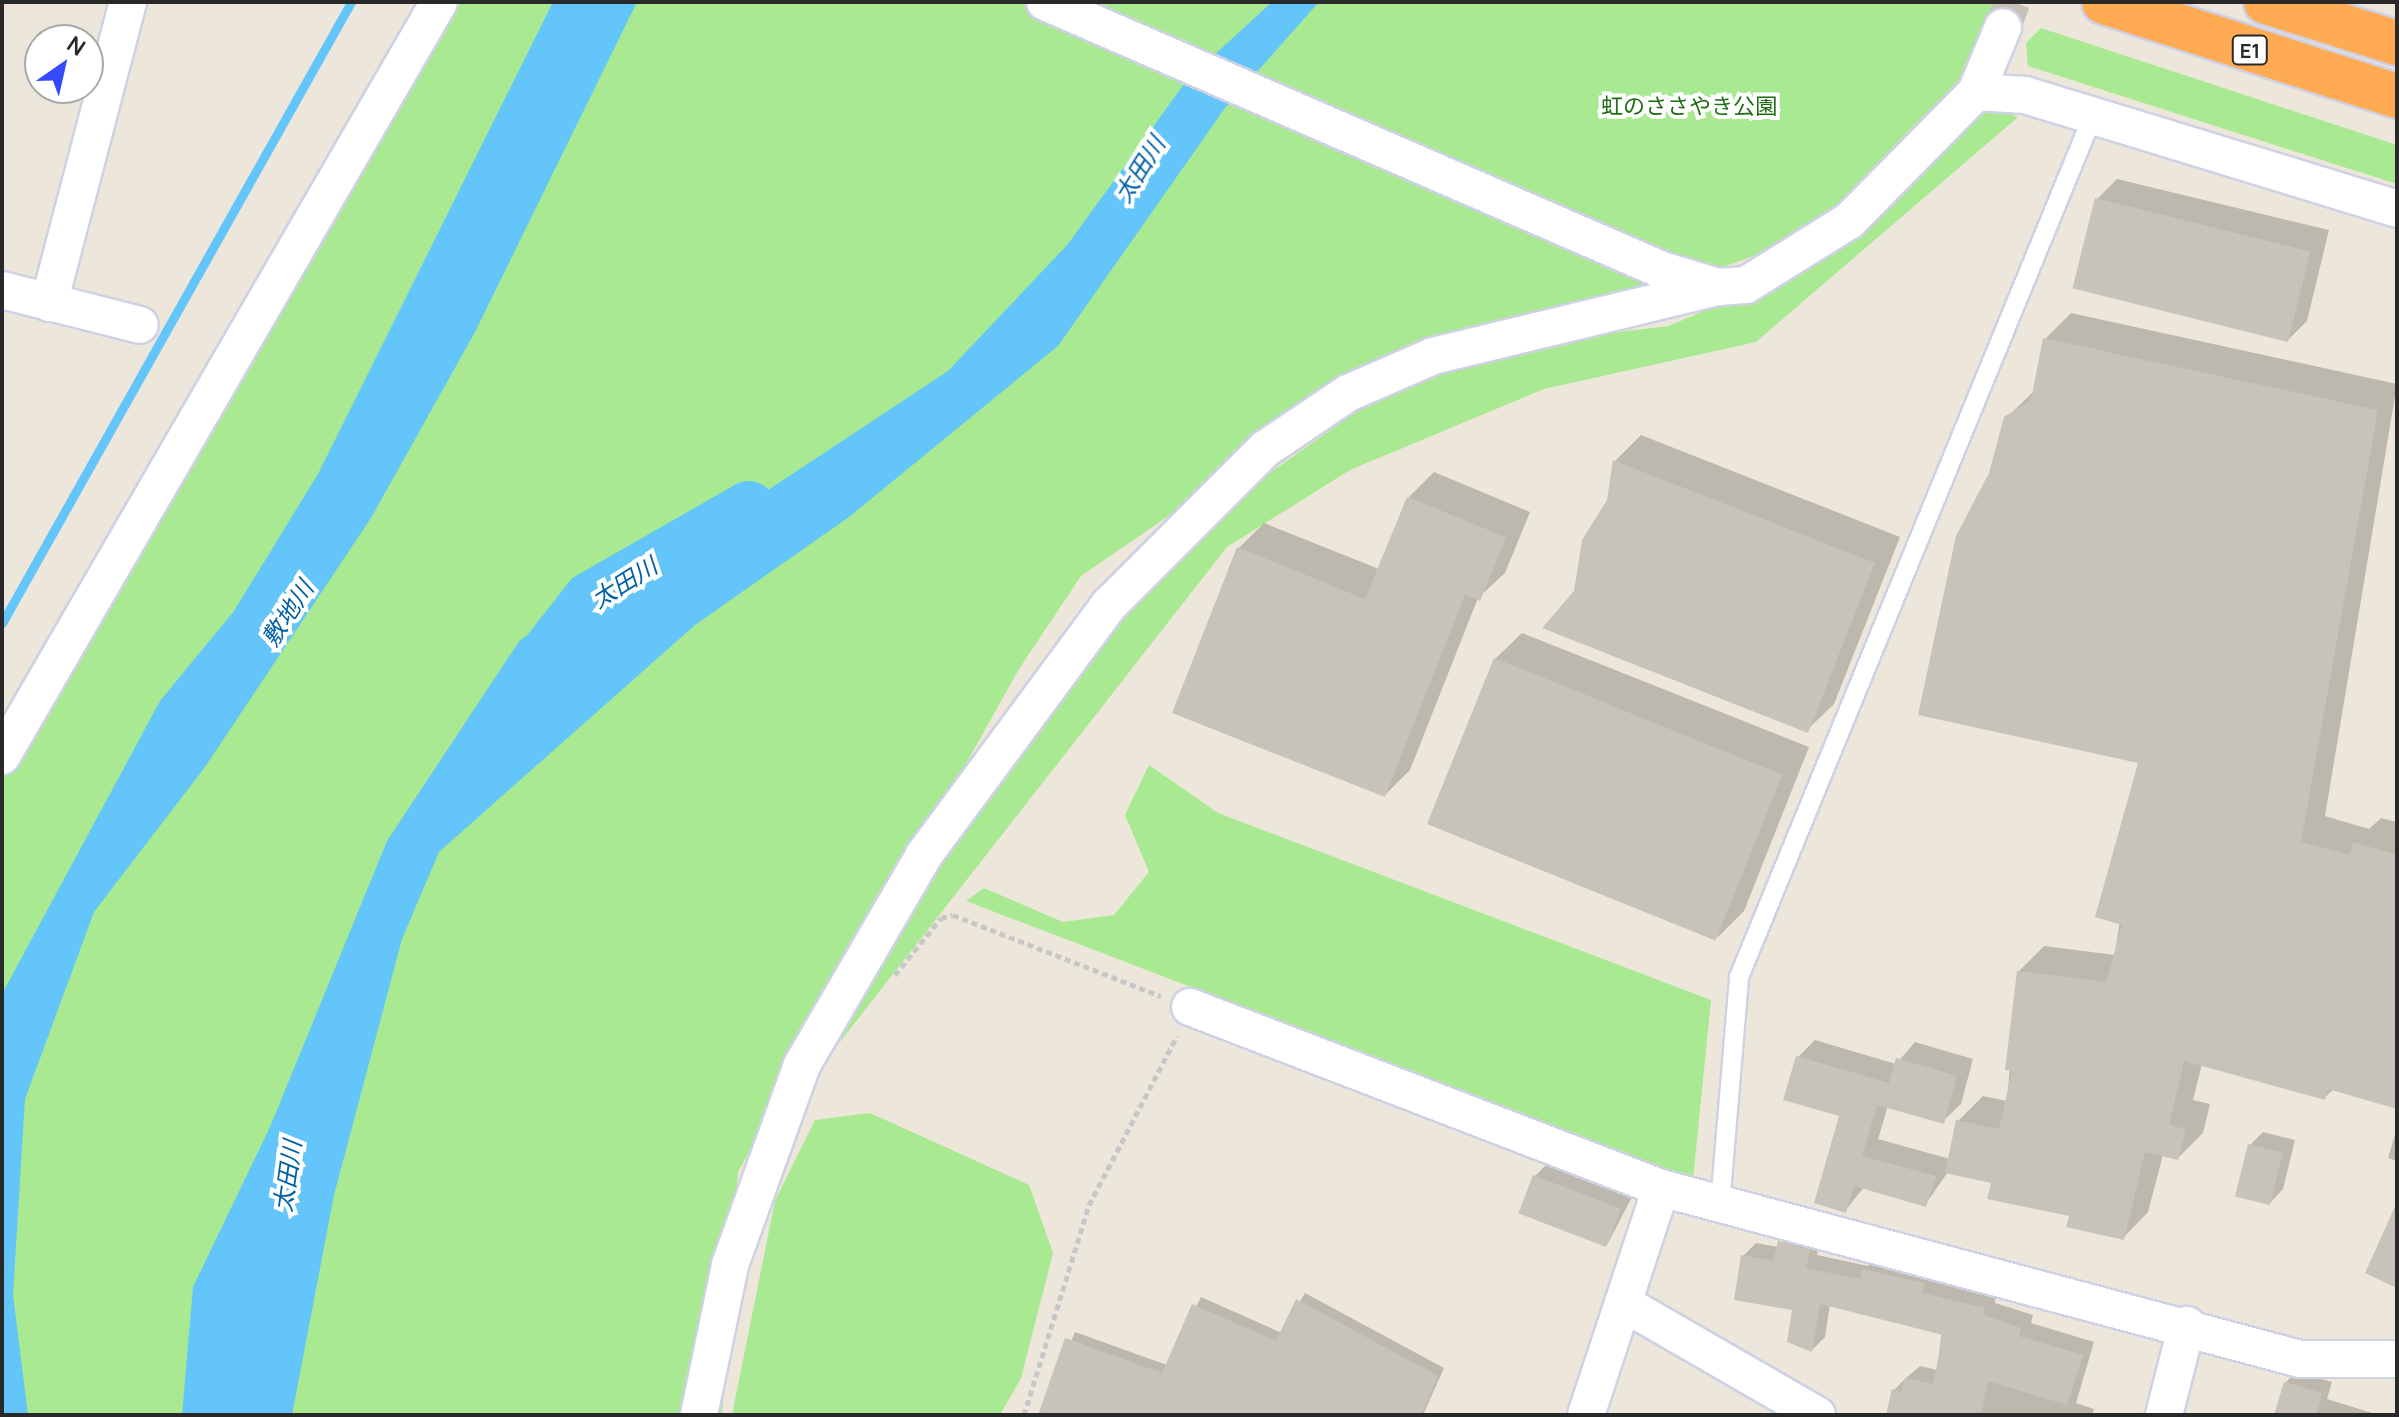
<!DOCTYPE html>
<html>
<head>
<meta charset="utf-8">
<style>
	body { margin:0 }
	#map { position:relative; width:2399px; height:1417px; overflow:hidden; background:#ede6da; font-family:Manrope,"Noto Sans JP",sans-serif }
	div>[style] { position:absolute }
	.green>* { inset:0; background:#a8e991 }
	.water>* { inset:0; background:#63c5f9 }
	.shadow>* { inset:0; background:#0003 }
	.stream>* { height:9px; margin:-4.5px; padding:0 4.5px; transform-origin:4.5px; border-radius:4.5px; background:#63c5f9 }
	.river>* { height:54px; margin:-27px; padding:0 27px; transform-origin:27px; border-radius:27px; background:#63c5f9 }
	.building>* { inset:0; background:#c8c3ba; transform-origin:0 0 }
	.street-tunnel>* { height:36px; margin-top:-18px; transform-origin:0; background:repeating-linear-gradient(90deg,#c6c0b7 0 36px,transparent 0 54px) }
	.path>* { height:5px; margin-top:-2.5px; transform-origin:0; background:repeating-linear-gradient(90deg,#c7c7c7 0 6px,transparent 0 10px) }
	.roads { filter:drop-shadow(2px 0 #cfd1e4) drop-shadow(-2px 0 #cfd1e4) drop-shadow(0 2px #cfd1e4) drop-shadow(0 -2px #cfd1e4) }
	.lane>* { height:18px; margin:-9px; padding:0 9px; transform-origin:9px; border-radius:9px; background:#fff }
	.street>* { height:36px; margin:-18px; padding:0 18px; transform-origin:18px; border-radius:18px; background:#fff }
	.highway>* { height:44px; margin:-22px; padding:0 22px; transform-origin:22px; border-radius:22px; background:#ffab53 }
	span { translate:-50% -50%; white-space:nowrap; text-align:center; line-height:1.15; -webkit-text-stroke:8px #fff; paint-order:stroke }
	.shield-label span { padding:2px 6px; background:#fff; border:2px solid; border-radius:6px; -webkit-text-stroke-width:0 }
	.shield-label { font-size:20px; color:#292929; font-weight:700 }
	.park-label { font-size:22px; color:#1e6d13 }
	.water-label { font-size:24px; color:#0160a6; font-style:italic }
	.frame { position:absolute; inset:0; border:4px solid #292929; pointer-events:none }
	.north { position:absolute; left:24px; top:24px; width:80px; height:80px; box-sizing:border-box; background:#fff; border:2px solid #a9a9a9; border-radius:50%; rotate:34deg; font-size:22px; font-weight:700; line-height:32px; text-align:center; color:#292929 }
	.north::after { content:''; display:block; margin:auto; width:28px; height:36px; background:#354aff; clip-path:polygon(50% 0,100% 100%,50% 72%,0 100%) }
</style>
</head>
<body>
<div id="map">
	<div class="green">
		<i style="clip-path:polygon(435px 2px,2010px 2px,1982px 78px,1849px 221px,1509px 345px,1669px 326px,1833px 255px,1921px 174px,1970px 98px,2018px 117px,1756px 342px,1544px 389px,1350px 470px,1227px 547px,818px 1070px,903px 888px,1162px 549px,1379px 396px,1299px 426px,1081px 576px,1019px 669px,738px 1172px,722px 1415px,2px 1415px,2px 759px)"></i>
		<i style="clip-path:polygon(2041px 28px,2397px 145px,2397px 184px,2028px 66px,2026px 43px)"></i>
		<i style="clip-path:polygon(1149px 765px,1218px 813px,1711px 1000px,1693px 1179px,966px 901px,984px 888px,1063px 922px,1114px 915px,1149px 872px,1125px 815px)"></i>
		<i style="clip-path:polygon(870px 1113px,1029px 1185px,1053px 1253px,1021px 1378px,1000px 1415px,732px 1415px,775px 1201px,815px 1120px)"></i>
	</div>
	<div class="water">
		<i style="clip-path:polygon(553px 2px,637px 2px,475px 332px,371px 518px,205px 767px,94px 912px,25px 1099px,13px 1295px,28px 1415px,2px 1415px,2px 994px,160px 701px,234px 611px,318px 474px)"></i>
		<i style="clip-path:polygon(1272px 2px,1319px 2px,1225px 108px,1058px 346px,849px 517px,695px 625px,439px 852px,402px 939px,334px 1195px,292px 1415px,182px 1415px,193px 1287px,270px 1127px,387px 841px,520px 640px,685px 545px,948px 371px,1068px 244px,1187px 80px)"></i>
	</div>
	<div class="shadow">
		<i style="clip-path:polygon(2117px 179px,2329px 230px,2307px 321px,2287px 341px,2097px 199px)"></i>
		<i style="clip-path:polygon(2071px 313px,2397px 384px,2325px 816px,2369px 829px,2381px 818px,2397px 822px,2397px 1107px,2334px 1089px,2324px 1098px,2202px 1064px,2193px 1100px,2210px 1104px,2203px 1133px,2178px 1158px,2163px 1155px,2148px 1212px,2123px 1238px,1993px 1182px,1948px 1172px,1925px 1205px,1864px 1187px,1845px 1211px,1842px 1115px,1798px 1057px,1815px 1040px,1896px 1064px,1915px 1042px,1973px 1059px,1961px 1104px,1943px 1121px,1888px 1106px,1878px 1139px,1950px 1159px,1958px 1121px,1983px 1096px,2007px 1101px,2018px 972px,2044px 946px,2115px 955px,2141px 761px,1991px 474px,2006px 418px,2035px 390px,2045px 339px)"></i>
		<i style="clip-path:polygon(1641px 435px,1900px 537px,1834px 704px,1807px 730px,1576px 592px,1609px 501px,1615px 461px)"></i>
		<i style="clip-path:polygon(1434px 472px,1530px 512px,1505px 573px,1478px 598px,1410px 770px,1385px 795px,1238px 549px,1264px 523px,1379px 569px,1408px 498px)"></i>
		<i style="clip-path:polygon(1522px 633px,1809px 747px,1744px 911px,1718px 937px,1495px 659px)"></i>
		<i style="clip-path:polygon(2397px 1128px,2397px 1161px,2388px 1158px)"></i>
		<i style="clip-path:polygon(2263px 1132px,2295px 1140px,2283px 1189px,2270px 1203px,2250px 1145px)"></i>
		<i style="clip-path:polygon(1548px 1163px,1633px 1195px,1607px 1245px,1535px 1176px)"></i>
		<i style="clip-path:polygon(1793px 1229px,1821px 1237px,1817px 1255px,1868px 1266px,1877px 1257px,1936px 1270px,1934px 1281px,1996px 1295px,1995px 1303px,2033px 1315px,2031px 1323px,2094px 1342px,2076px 1403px,2094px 1409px,2092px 1415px,1888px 1415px,1894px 1390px,1907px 1377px,1920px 1366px,1937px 1370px,1942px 1330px,1830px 1304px,1825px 1337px,1812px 1350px,1794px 1308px,1743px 1256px,1756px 1243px,1778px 1247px)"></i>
		<i style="clip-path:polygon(1305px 1293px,1444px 1368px,1423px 1415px,1041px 1415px,1075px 1332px,1167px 1365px,1201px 1297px,1282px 1333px)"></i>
		<i style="clip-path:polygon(2296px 1372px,2332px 1382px,2327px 1399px,2379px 1415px,2279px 1415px,2285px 1383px)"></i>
	</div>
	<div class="stream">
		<i style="left:2px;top:623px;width:712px;rotate:-60.66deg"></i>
	</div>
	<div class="river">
		<i style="left:543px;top:659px;width:76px;rotate:-51.9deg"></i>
		<i style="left:590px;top:599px;width:183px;rotate:-29.8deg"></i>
	</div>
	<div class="building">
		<i style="left:2095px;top:198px;width:222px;height:93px;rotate:14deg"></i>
		<i style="clip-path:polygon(2043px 338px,2378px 410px,2301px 842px,2349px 855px,2353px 842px,2397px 855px,2397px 1109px,2328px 1089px,2325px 1100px,2184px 1061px,2169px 1125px,2186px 1129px,2178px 1160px,2145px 1152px,2124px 1240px,2066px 1227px,2069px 1216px,1987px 1199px,1991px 1183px,1945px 1173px,1956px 1120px,1999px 1129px,2012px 1071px,2005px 1070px,2017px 971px,2106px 982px,2122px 925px,2095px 917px,2138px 763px,1918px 715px,1956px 536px,1989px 473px,2004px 417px,2031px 400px)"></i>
		<i style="clip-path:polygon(1613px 460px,1875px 563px,1808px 733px,1542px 628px,1574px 591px,1582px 540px,1607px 500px)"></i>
		<i style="clip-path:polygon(1407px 497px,1506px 537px,1480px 601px,1465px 594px,1385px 797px,1172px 713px,1237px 547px,1365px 599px)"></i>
		<i style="left:1494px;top:658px;width:311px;height:179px;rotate:22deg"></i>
		<i style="clip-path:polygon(1796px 1056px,1889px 1083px,1896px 1058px,1957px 1076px,1944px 1124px,1877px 1105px,1862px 1156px,1936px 1176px,1926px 1207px,1854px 1186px,1846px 1213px,1814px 1203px,1839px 1116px,1783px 1100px)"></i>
		<i style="left:2248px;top:1144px;width:36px;height:54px;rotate:14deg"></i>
		<i style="left:1533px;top:1175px;width:94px;height:41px;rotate:21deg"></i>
		<i style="clip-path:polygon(2397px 1202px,2397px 1288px,2365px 1273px)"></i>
		<i style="clip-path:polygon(1778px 1241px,1810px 1250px,1806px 1268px,1860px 1279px,1862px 1269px,1924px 1283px,1922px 1293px,1985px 1308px,1983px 1315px,2021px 1328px,2019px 1336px,2083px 1355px,2067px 1405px,1988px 1381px,1981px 1415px,1886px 1415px,1892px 1389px,1901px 1392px,1905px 1378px,1933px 1384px,1943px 1335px,1820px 1304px,1812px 1352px,1787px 1342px,1792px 1310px,1734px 1300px,1741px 1255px,1773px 1261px)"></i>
		<i style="clip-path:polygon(1296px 1299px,1438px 1376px,1421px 1415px,1038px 1415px,1065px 1338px,1162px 1373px,1192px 1304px,1276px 1341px)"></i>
		<i style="clip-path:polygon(2284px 1382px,2322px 1393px,2316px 1415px,2274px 1415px)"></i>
	</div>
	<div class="street-tunnel">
		<i style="left:2003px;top:27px;width:27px;rotate:-70deg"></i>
	</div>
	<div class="path">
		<i style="left:895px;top:975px;width:73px;rotate:-51.1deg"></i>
		<i style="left:941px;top:918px;width:12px;rotate:-14deg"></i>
		<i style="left:953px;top:915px;width:223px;rotate:21.3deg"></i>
		<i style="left:1024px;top:1415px;width:220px;rotate:-72.8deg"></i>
		<i style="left:1089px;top:1205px;width:191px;rotate:-62.5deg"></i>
	</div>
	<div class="roads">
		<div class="lane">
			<i style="left:1720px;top:1205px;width:229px;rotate:-85.2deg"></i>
			<i style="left:1739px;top:977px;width:929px;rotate:-67.66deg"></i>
		</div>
		<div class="street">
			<i style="left:1045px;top:2px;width:673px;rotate:23.48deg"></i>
			<i style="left:1662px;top:270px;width:59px;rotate:16.9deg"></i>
			<i style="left:1718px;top:287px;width:28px;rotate:-4deg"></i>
			<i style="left:1746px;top:285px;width:121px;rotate:-31.9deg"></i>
			<i style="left:1849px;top:221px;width:181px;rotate:-45.4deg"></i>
			<i style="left:1976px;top:92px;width:49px;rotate:3.5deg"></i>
			<i style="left:2025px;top:95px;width:389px;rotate:17deg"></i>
			<i style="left:1976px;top:92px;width:70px;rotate:-67.4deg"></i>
			<i style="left:2px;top:290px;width:142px;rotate:14.2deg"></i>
			<i style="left:49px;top:303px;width:311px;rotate:-75.3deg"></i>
			<i style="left:2px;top:756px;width:871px;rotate:-59.9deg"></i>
			<i style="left:1190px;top:1007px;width:505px;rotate:21.02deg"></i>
			<i style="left:1661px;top:1188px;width:661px;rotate:14.98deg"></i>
			<i style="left:2300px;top:1359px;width:97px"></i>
			<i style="left:1623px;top:1303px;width:224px;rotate:30deg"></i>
			<i style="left:699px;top:1415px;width:153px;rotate:-78.3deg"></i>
			<i style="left:730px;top:1265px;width:213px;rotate:-70.2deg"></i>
			<i style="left:802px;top:1065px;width:243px;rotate:-59.8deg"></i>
			<i style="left:924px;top:855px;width:311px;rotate:-53.5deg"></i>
			<i style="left:1109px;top:605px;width:221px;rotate:-45deg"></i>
			<i style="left:1265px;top:449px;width:100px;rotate:-34deg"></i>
			<i style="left:1348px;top:393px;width:93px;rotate:-23.5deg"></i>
			<i style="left:1433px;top:356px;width:293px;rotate:-13.6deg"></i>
			<i style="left:1586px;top:1415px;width:239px;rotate:-71.7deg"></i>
			<i style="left:2164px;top:1415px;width:93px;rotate:-75.7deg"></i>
		</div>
		<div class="highway">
			<i style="left:2104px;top:2px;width:308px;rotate:17.8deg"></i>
			<i style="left:2266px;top:2px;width:137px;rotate:17.4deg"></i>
		</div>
	</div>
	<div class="shield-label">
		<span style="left:2250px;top:50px">E1</span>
	</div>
	<div class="park-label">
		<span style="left:1689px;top:107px">虹のささやき公園</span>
	</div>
	<div class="water-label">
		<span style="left:1139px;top:169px;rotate:-58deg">太田川</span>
		<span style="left:624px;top:582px;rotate:-32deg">太田川</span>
		<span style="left:287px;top:613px;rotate:-57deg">敷地川</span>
		<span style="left:287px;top:1176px;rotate:-82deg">太田川</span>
	</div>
	<div class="frame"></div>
	<div class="north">N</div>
</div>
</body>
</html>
